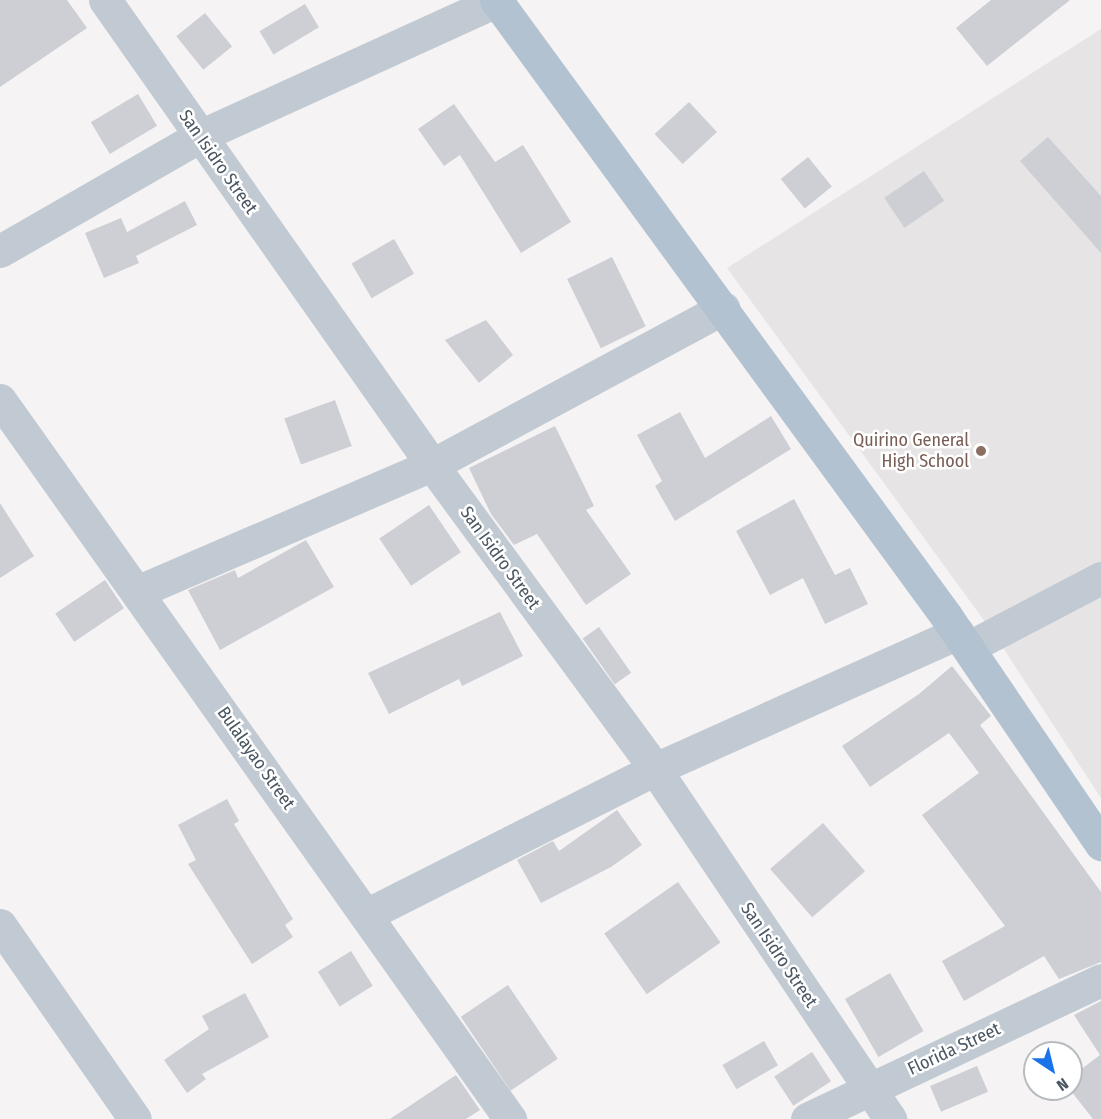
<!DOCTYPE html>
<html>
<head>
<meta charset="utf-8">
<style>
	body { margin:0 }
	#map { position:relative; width:1101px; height:1119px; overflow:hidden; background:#f5f3f3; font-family:"Fira Sans Condensed",sans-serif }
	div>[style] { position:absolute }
	.education>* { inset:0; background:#e6e4e5 }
	.building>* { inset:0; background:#cdcfd5; transform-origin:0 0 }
	.minor>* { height:33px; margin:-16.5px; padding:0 16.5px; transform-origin:16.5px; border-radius:16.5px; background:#c1cad2 }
	.major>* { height:33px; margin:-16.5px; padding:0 16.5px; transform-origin:16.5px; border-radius:16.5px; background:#b3c2d1 }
	.dots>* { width:16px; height:16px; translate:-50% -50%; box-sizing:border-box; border:3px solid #fff; border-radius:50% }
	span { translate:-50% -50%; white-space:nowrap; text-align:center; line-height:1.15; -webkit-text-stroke:5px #fff; paint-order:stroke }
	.street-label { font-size:18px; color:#4a5661 }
	.education-label { font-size:18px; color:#785e54 }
	.right { translate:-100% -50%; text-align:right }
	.north { position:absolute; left:1023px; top:1041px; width:60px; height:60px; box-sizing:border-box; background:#fff; border:2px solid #b7bbc0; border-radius:50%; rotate:145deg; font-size:16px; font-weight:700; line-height:24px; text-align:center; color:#4a5661 }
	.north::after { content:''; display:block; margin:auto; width:21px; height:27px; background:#1a73e8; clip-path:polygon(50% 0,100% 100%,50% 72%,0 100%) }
</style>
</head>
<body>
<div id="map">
	<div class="education">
		<i style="clip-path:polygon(1101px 29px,1101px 798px,994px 634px,727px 268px)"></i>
	</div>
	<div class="building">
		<i style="clip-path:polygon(0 0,67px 0,87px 28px,0 87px)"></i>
		<i style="clip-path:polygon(991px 0,1070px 0,987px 66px,956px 28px)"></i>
		<i style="left:305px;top:4px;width:27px;height:53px;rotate:59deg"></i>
		<i style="left:205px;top:13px;width:43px;height:37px;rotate:51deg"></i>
		<i style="left:138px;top:94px;width:37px;height:55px;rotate:59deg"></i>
		<i style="left:689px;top:102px;width:41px;height:47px;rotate:47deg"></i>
		<i style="clip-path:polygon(454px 104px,495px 162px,523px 145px,571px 222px,521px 253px,460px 155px,444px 166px,418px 129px)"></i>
		<i style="clip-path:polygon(1048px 137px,1101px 196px,1101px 253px,1020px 161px)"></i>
		<i style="left:808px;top:157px;width:38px;height:35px;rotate:51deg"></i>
		<i style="left:924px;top:171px;width:36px;height:48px;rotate:56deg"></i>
		<i style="clip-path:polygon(185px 201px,197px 225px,136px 256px,139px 263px,104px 278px,85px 233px,121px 218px,127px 232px)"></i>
		<i style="left:394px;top:239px;width:40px;height:49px;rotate:60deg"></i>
		<i style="left:612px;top:257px;width:77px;height:50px;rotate:64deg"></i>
		<i style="clip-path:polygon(486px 320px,513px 355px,479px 383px,445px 340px)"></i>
		<i style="left:335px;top:400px;width:49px;height:54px;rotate:70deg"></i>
		<i style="clip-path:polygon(680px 412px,705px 458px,771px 416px,791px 449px,675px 521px,655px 486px,662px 481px,637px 435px)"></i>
		<i style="clip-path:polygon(555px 426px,594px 506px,586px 510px,631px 574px,586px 605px,537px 534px,514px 545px,491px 514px,469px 468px)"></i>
		<i style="clip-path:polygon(794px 499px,835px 575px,850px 568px,868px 604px,825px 624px,803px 578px,770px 595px,736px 531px)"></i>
		<i style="clip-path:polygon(0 503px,34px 556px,0 578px)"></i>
		<i style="left:429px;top:505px;width:57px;height:60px;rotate:56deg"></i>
		<i style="clip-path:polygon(306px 540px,334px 587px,220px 650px,188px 590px,235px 570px,238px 578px)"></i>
		<i style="left:105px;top:580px;width:34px;height:60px;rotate:56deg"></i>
		<i style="clip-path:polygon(500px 612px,523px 656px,462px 686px,459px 679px,389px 714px,368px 673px)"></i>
		<i style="left:599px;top:627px;width:56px;height:20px;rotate:55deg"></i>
		<i style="clip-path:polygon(952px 666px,991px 716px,980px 725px,1101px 892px,1101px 962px,1059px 979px,1044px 956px,964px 1001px,942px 961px,1005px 926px,922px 815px,979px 773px,949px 733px,870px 787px,842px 746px,919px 694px)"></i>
		<i style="clip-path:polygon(227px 799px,239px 821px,234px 824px,293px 919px,285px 925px,293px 937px,252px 964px,188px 864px,196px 860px,178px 825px)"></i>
		<i style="clip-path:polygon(617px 810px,642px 845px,611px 867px,541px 903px,517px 860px,553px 841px,559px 851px)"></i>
		<i style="left:823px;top:823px;width:64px;height:70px;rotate:49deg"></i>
		<i style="left:678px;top:882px;width:74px;height:90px;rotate:55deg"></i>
		<i style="left:351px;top:951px;width:41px;height:39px;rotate:58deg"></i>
		<i style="left:890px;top:973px;width:67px;height:52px;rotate:60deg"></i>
		<i style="left:508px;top:985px;width:89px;height:57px;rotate:56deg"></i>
		<i style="clip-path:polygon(245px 993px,269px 1037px,202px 1074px,206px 1079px,187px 1093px,164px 1060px,209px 1029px,202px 1016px)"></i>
		<i style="clip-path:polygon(1101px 1001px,1101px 1119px,1093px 1119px,1071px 1091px,1071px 1077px,1100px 1055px,1074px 1015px)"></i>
		<i style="left:764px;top:1041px;width:28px;height:48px;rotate:60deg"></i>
		<i style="left:812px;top:1052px;width:35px;height:45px;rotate:57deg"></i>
		<i style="left:977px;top:1066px;width:28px;height:51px;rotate:67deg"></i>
		<i style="clip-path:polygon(456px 1075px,480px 1110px,466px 1119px,390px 1119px)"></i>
	</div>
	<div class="minor">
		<i style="left:105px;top:0;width:568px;rotate:54.88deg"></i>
		<i style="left:432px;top:465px;width:377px;rotate:53.7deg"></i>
		<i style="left:655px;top:769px;width:422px;rotate:56.1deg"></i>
		<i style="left:0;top:251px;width:231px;rotate:-29.9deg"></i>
		<i style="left:200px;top:136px;width:328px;rotate:-24.5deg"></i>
		<i style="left:0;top:400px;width:882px;rotate:54.65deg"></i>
		<i style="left:139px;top:591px;width:319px;rotate:-23.3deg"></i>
		<i style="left:432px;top:465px;width:331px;rotate:-28.3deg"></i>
		<i style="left:969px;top:647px;width:149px;rotate:-27.6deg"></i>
		<i style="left:366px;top:915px;width:324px;rotate:-26.8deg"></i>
		<i style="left:655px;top:769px;width:332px;rotate:-24.2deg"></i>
		<i style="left:0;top:925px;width:236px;rotate:55.2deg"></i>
		<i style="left:807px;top:1119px;width:325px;rotate:-25.3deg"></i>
	</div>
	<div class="major">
		<i style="left:496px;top:0;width:763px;rotate:53.85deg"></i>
		<i style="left:946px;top:616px;width:276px;rotate:55.8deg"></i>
	</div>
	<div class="dots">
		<i style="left:981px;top:451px;background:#8d6e63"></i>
	</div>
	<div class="street-label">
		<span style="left:218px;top:162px;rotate:55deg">San Isidro Street</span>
		<span style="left:500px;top:558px;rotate:54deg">San Isidro Street</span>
		<span style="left:256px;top:758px;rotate:55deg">Bulalayao Street</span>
		<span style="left:779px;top:955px;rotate:56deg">San Isidro Street</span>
		<span style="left:954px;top:1049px;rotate:-25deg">Florida Street</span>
	</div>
	<div class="education-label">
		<span class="right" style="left:969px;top:451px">Quirino General<br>High School</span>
	</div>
	<div class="north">N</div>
</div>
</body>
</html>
